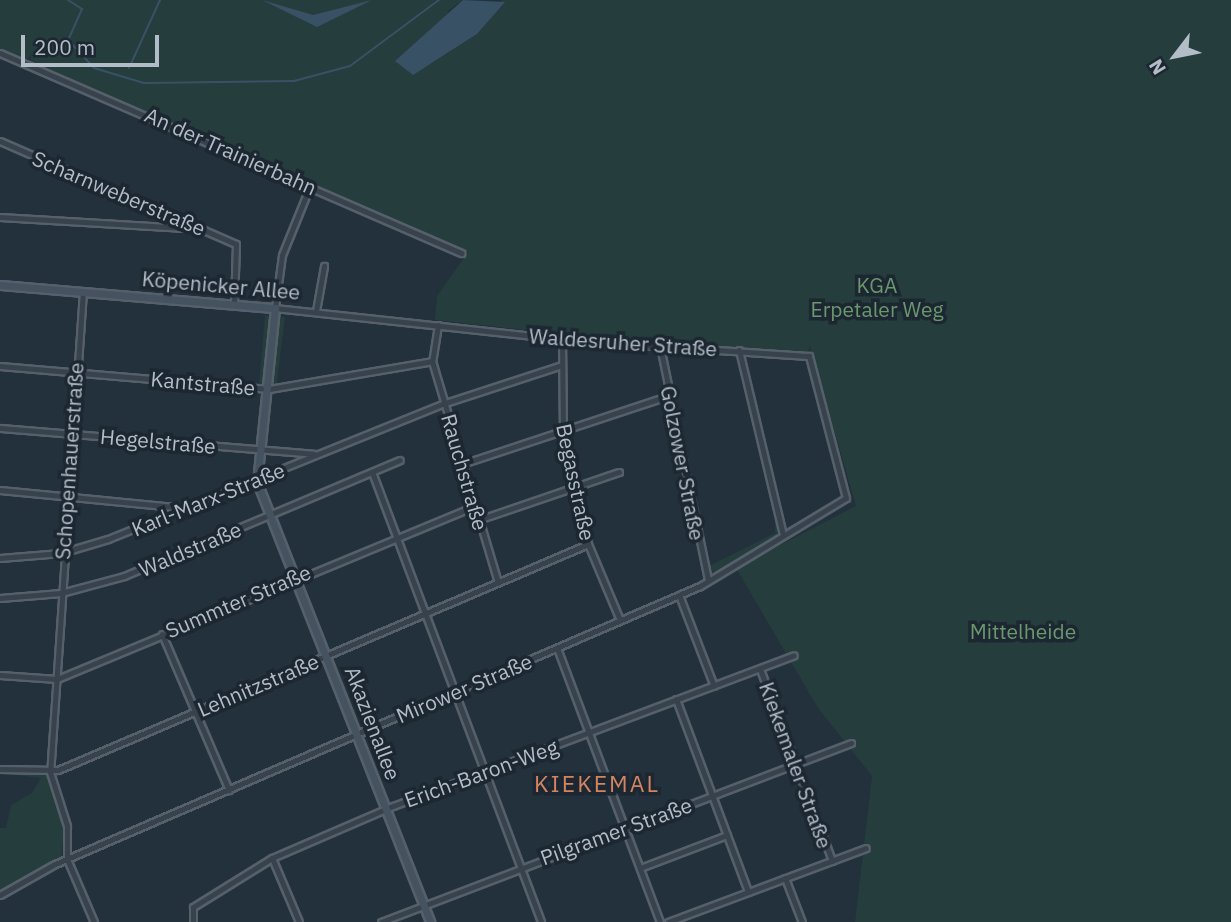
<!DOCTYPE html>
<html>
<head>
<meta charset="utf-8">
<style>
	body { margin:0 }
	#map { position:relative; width:1231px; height:922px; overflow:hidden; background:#23313c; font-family:"IBM Plex Sans",sans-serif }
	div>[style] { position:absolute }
	.green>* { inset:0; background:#253d3c; transform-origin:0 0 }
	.water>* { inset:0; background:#395165 }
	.stream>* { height:2px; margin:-1px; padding:0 1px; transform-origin:1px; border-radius:1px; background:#395165 }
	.roads { filter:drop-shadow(2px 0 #55606a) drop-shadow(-2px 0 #55606a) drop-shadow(0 2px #55606a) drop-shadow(0 -2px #55606a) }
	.street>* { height:5px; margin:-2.5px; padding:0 2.5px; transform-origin:2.5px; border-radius:2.5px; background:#37424c }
	.secondary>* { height:7px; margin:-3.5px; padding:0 3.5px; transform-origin:3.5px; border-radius:3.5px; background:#45525f }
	span { translate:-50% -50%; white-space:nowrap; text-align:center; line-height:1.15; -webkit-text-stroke:7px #1c2731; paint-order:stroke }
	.street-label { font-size:21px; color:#b2bdc7 }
	.park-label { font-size:21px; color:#6a986e }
	.neighbourhood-label { font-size:23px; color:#d38462; letter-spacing:2px }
	.north { position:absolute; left:1140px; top:21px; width:70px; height:70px; -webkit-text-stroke:5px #1c2731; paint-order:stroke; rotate:238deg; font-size:19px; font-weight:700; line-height:28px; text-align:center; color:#b2bdc7 }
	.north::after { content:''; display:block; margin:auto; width:24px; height:32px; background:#b2bdc7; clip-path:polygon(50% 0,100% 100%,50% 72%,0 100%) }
	.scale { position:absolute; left:21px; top:35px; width:138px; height:32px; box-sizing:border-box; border:4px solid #b2bdc7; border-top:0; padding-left:9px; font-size:21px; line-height:24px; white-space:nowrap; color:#b2bdc7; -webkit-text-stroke:5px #1c2731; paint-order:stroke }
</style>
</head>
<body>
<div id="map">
	<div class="green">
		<i style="clip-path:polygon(0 0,463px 0,449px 10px,431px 64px,477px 34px,502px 0,1231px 0,1231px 922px,855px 922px,872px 776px,818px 708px,736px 568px,856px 506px,810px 346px,805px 361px,435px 320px,437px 296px,468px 252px,32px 65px,30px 56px,25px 61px,0 50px)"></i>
		<i style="clip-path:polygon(265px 315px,272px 316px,265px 386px,259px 386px)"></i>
		<i style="left:277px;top:316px;width:8px;height:70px;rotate:7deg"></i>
		<i style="clip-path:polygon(775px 515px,778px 535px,709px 575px,700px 533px,711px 565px,775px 533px)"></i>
		<i style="clip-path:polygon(0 773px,48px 775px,65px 826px,61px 859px,0 892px,0 828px,6px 828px,11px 805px,32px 793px,41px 778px)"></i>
	</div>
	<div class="water">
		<i style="clip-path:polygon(262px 0,313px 15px,372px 0,317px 27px)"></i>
		<i style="clip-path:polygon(463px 0,505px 2px,477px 34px,413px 75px,395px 61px)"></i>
	</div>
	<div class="stream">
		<i style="left:68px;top:0;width:17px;rotate:33deg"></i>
		<i style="left:82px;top:9px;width:34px;rotate:114deg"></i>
		<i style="left:68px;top:40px;width:38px;rotate:47deg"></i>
		<i style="left:94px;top:68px;width:52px;rotate:16.7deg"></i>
		<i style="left:144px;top:83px;width:150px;rotate:-0.8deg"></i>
		<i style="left:294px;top:81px;width:58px;rotate:-15deg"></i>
		<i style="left:350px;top:66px;width:111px;rotate:-36.6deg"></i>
		<i style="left:129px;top:68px;width:75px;rotate:-65.5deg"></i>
	</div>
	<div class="roads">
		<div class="street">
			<i style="left:0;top:53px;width:503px;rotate:23.45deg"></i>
			<i style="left:0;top:141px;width:257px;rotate:23.6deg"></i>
			<i style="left:236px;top:244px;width:60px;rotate:91.9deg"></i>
			<i style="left:0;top:217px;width:202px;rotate:3.4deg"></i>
			<i style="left:83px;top:291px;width:482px;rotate:93.9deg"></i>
			<i style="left:50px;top:772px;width:57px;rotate:72.5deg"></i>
			<i style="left:67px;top:826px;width:33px;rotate:90deg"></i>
			<i style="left:67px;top:859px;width:69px;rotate:66.8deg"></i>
			<i style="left:316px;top:311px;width:46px;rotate:-79.9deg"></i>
			<i style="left:438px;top:325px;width:36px;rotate:99deg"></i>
			<i style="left:432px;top:361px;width:231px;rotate:73.4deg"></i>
			<i style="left:562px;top:338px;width:91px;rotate:89.4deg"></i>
			<i style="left:563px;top:429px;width:118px;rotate:77.7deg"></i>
			<i style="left:588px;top:544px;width:82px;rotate:67.2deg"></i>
			<i style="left:660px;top:346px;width:239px;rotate:78.4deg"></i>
			<i style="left:739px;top:350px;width:190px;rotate:76.6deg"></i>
			<i style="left:0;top:366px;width:270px;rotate:4.9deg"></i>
			<i style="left:269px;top:389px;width:165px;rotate:-9.7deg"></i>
			<i style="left:0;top:428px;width:315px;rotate:4.7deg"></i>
			<i style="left:462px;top:464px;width:220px;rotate:-18.3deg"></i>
			<i style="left:372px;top:472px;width:481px;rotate:69.4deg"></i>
			<i style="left:0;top:490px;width:183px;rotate:5.6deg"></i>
			<i style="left:478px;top:520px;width:149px;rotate:-18.8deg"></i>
			<i style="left:0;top:558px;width:61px;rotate:-4.7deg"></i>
			<i style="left:61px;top:553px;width:49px;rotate:-16.6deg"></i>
			<i style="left:108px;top:539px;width:363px;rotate:-22deg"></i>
			<i style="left:445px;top:403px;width:120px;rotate:-18deg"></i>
			<i style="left:679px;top:595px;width:97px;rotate:69deg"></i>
			<i style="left:0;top:598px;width:61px;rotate:-4.7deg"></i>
			<i style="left:61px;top:593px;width:65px;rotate:-15.1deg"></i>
			<i style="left:124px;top:576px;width:299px;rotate:-22.8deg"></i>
			<i style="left:162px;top:634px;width:170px;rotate:66.8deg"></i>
			<i style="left:557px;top:648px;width:293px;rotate:69.4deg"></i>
			<i style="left:760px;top:669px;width:205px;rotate:69.4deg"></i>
			<i style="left:0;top:675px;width:57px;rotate:4deg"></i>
			<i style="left:57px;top:679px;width:451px;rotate:-22.5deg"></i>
			<i style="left:676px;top:699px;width:206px;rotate:69.5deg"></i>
			<i style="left:0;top:769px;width:58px;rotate:1deg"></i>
			<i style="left:58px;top:770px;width:576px;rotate:-23.09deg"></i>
			<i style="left:272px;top:858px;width:69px;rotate:67.1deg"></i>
			<i style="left:640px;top:868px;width:93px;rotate:-20.8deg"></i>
			<i style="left:785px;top:878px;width:47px;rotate:68.9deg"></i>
			<i style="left:0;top:895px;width:61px;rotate:-29.5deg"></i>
			<i style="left:53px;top:865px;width:705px;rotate:-23.33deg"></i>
			<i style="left:700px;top:586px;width:170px;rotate:-31.1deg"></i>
			<i style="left:846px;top:498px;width:147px;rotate:-104.6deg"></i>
			<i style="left:809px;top:356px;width:240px;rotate:-176.2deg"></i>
			<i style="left:570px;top:340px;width:297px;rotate:-173.8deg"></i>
			<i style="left:275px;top:308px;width:53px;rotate:-82.5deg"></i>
			<i style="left:282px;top:255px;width:74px;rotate:-67.9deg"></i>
			<i style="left:193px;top:922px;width:15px;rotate:-90deg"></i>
			<i style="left:193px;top:907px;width:93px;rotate:-31.8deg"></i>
			<i style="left:272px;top:858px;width:132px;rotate:-23.3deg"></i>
			<i style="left:393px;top:806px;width:428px;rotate:-20.6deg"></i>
			<i style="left:381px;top:922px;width:503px;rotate:-20.85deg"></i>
			<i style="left:668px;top:922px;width:211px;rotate:-20.5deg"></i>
		</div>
		<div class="secondary">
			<i style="left:0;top:285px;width:276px;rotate:4.8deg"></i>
			<i style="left:275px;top:308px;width:175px;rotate:95.9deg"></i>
			<i style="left:257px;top:482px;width:473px;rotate:68.5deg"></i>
		</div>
	</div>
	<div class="street-label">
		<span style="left:231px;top:151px;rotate:24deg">An der Trainierbahn</span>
		<span style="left:119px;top:193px;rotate:23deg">Scharnweberstraße</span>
		<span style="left:221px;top:285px;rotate:5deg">Köpenicker Allee</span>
		<span style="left:623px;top:342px;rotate:4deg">Waldesruher Straße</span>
		<span style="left:203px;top:383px;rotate:5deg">Kantstraße</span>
		<span style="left:158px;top:441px;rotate:5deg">Hegelstraße</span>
		<span style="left:69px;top:461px;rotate:-86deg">Schopenhauerstraße</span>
		<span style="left:683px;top:463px;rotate:79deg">Golzower Straße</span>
		<span style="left:465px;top:472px;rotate:74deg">Rauchstraße</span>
		<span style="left:576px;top:482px;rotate:78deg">Begasstraße</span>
		<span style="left:208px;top:499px;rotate:-22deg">Karl-Marx-Straße</span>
		<span style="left:190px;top:549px;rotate:-23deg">Waldstraße</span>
		<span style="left:238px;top:601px;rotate:-23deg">Summter Straße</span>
		<span style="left:258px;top:685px;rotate:-23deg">Lehnitzstraße</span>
		<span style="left:464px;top:688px;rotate:-23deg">Mirower Straße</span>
		<span style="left:373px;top:723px;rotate:69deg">Akazienallee</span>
		<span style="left:796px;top:765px;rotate:70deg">Kiekemaler Straße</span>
		<span style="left:481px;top:773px;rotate:-20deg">Erich-Baron-Weg</span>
		<span style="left:616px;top:831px;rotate:-20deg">Pilgramer Straße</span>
	</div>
	<div class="park-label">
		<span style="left:877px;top:297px">KGA<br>Erpetaler Weg</span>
		<span style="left:1023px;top:631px">Mittelheide</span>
	</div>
	<div class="neighbourhood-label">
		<span style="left:597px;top:783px">KIEKEMAL</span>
	</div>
	<div class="north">N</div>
	<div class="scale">200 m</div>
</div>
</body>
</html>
